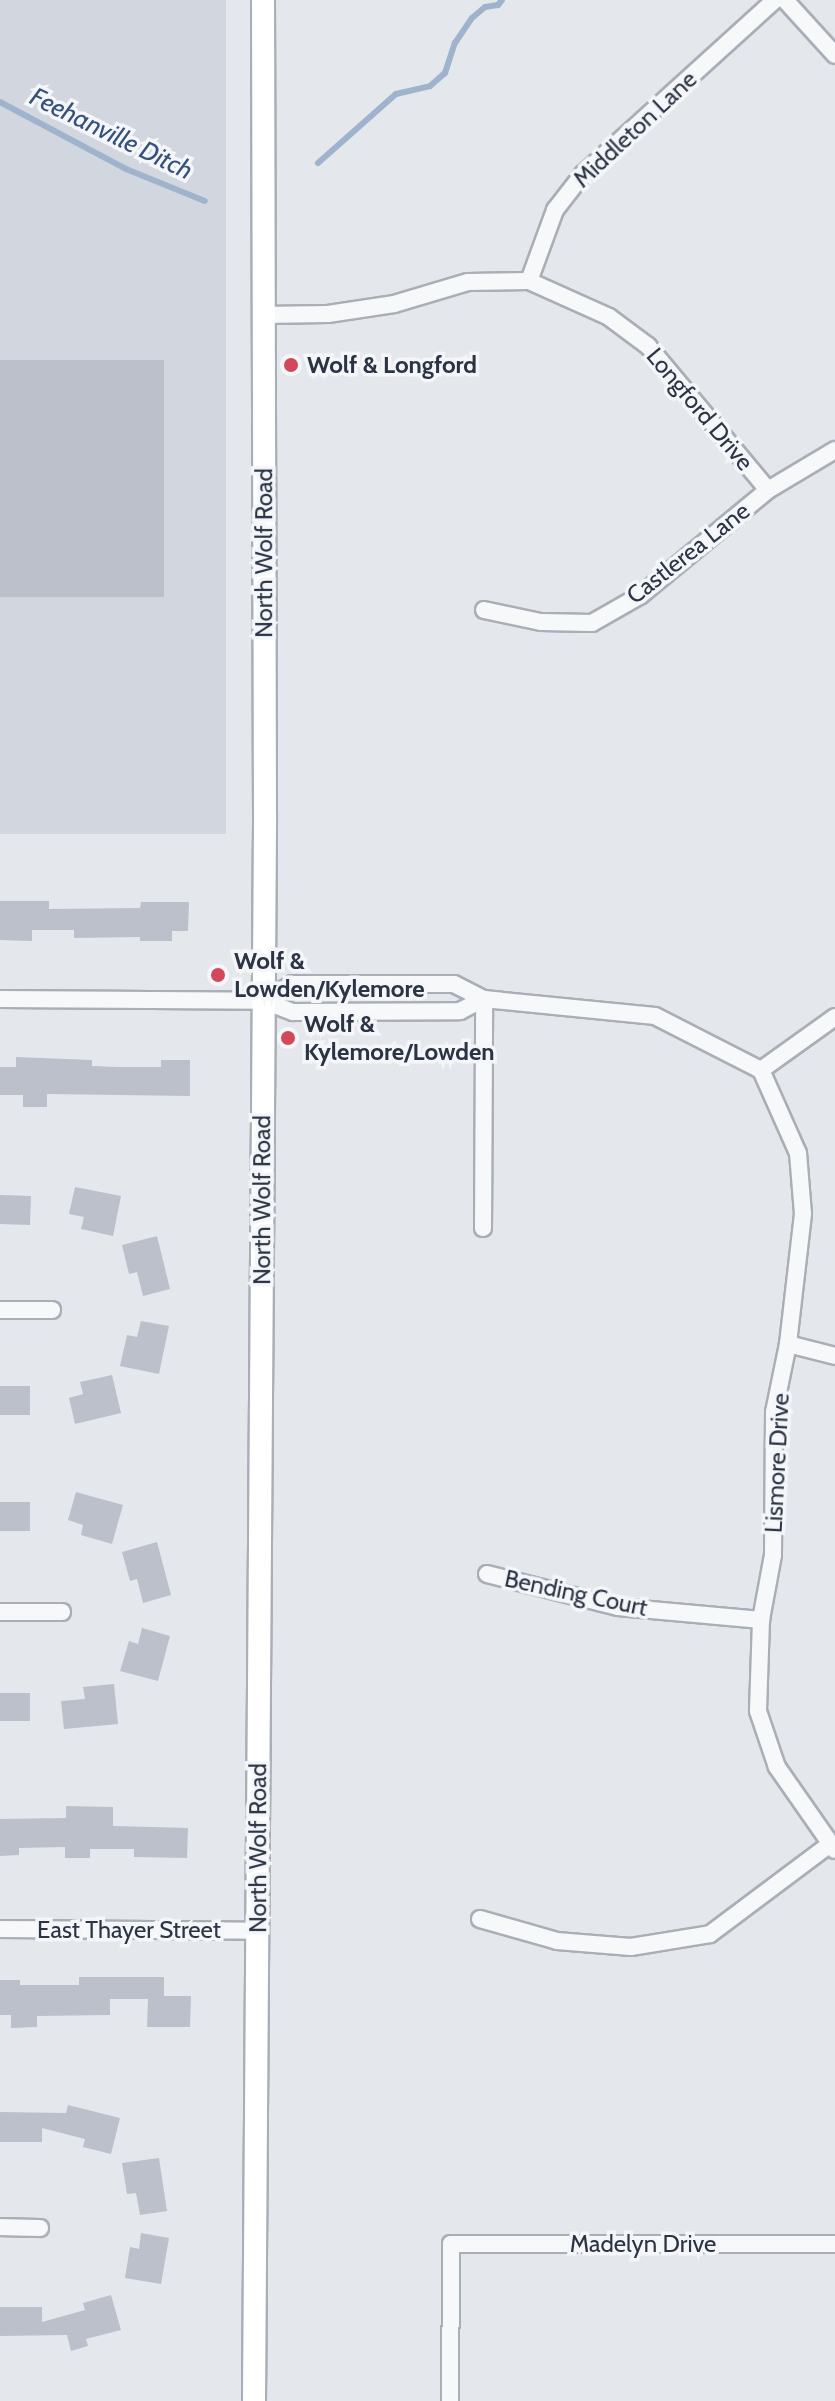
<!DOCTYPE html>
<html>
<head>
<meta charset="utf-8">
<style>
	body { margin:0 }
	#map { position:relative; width:835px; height:2401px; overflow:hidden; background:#e4e7ec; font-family:Cabin,sans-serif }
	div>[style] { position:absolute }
	.built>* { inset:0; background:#d2d6de; transform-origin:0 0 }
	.stream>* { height:6px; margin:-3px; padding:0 3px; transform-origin:3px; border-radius:3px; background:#9fb4cc }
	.building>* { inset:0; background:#bbc0ca; transform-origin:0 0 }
	.roads { filter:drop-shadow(2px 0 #a9aeb7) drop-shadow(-2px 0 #a9aeb7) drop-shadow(0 2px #a9aeb7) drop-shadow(0 -2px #a9aeb7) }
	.street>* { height:16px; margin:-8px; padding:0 8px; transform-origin:8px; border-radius:8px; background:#f7f8fa }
	.secondary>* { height:22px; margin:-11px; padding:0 11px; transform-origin:11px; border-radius:11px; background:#fff }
	.dots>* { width:22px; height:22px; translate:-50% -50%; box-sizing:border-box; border:4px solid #f4f6f9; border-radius:50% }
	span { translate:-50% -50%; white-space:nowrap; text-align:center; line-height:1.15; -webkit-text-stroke:7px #f4f6f9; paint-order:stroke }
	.street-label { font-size:24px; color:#2b3445 }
	.poi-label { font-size:24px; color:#2b3445; font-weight:700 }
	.left { translate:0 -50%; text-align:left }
	.water-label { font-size:26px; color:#34527a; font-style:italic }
</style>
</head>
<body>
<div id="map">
	<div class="built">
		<i style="left:0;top:0;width:226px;height:834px"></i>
	</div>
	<div class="stream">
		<i style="left:0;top:102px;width:143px;rotate:28deg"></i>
		<i style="left:126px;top:169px;width:85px;rotate:22.1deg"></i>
		<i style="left:318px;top:163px;width:104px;rotate:-41.5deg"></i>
		<i style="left:396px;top:94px;width:35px;rotate:-13deg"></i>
		<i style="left:430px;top:86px;width:20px;rotate:-41deg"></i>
		<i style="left:445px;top:73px;width:32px;rotate:-72deg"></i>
		<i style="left:455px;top:43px;width:30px;rotate:-56deg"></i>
		<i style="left:472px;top:18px;width:17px;rotate:-40deg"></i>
		<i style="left:485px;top:7px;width:13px;rotate:-9deg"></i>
		<i style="left:498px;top:5px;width:6px;rotate:-51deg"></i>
	</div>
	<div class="building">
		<i style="left:0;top:360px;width:164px;height:237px"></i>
		<i style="clip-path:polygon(0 901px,49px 901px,49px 909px,140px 908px,141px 902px,189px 902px,188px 931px,172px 931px,172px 941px,140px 941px,140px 937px,74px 938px,74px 930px,32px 930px,32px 941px,0 940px)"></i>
		<i style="clip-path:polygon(16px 1057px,92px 1060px,92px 1066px,117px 1067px,161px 1067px,161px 1060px,190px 1060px,190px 1096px,47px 1094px,47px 1107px,23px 1107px,23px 1095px,0 1095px,0 1067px,16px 1067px)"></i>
		<i style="clip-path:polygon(75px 1187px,121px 1196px,113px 1236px,81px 1229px,84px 1217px,69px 1214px)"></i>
		<i style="left:0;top:1195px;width:31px;height:29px;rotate:2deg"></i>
		<i style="clip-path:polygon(157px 1236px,170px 1289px,143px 1296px,137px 1272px,129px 1274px,122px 1245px)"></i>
		<i style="clip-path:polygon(141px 1321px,169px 1326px,159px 1374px,120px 1366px,127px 1335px,137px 1337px)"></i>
		<i style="clip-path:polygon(112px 1375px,121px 1413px,75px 1424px,69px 1398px,83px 1394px,80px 1382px)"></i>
		<i style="left:30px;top:1386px;width:29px;height:30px;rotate:90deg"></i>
		<i style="clip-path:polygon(76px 1492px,123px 1505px,112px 1544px,81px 1535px,83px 1525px,68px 1520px)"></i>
		<i style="left:0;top:1502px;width:30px;height:29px"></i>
		<i style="clip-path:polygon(157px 1542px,171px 1595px,143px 1603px,137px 1579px,130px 1581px,122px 1552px)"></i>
		<i style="clip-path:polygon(142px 1628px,170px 1636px,158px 1681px,120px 1671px,129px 1641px,138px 1644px)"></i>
		<i style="clip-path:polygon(114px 1684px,118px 1724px,64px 1729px,61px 1701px,85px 1699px,83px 1687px)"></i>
		<i style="left:0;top:1693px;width:30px;height:28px"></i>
		<i style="clip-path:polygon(66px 1806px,113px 1807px,113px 1826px,188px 1828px,187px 1858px,134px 1857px,134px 1849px,90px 1849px,90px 1858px,65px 1858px,65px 1847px,19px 1848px,19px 1855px,0 1856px,0 1819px,66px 1818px)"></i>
		<i style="clip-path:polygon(79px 1977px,164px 1977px,164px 1996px,191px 1996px,190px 2027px,147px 2027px,148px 1999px,110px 1999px,110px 2015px,37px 2016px,37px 2027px,11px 2028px,11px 2015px,0 2015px,0 1980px,20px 1980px,20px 1985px,79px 1985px)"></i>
		<i style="clip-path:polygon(68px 2105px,120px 2118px,111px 2154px,83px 2147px,85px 2139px,42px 2128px,42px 2142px,0 2142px,0 2112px,66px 2113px)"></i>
		<i style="clip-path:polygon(159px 2158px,167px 2211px,140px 2215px,136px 2193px,127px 2194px,122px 2163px)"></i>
		<i style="clip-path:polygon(141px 2233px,169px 2238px,161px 2284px,125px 2278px,130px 2247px,139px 2249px)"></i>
		<i style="clip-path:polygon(111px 2295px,121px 2330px,86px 2339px,88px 2346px,71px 2351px,67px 2335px,0 2336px,0 2307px,42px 2307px,42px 2322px,85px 2310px,83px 2303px)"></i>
	</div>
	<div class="roads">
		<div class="street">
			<i style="left:785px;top:0;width:74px;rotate:47.7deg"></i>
			<i style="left:529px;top:281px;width:76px;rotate:-69.9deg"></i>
			<i style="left:555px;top:210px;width:46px;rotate:-52.1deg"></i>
			<i style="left:583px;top:174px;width:259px;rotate:-42.2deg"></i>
			<i style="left:262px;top:315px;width:66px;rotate:-0.9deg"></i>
			<i style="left:328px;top:314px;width:67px;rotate:-8.6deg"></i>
			<i style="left:394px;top:304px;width:77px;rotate:-16.6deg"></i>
			<i style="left:468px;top:282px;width:61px;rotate:-0.9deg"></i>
			<i style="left:529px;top:281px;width:88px;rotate:24.2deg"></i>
			<i style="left:609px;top:317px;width:49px;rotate:36.6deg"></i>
			<i style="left:648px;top:346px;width:187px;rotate:50.2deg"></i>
			<i style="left:484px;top:610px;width:58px;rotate:11.9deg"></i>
			<i style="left:541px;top:622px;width:51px;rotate:1.1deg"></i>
			<i style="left:592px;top:623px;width:56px;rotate:-29.7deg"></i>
			<i style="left:641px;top:595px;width:165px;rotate:-39.6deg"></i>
			<i style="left:768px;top:490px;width:78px;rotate:-30.8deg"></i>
			<i style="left:0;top:999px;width:264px;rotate:0.4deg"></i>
			<i style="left:264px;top:1001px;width:31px;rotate:21deg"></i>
			<i style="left:293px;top:1012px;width:167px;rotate:-0.3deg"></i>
			<i style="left:460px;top:1011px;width:27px;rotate:-27deg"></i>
			<i style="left:264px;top:1001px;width:33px;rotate:-31deg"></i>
			<i style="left:292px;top:984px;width:162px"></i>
			<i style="left:454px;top:984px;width:34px;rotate:27deg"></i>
			<i style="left:484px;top:999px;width:172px;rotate:5.7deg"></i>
			<i style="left:655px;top:1016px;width:119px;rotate:27deg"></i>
			<i style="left:761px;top:1070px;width:91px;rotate:-35.6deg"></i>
			<i style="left:761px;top:1070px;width:91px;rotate:66deg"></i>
			<i style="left:798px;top:1153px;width:61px;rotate:85.3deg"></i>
			<i style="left:803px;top:1214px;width:131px;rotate:96.6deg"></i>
			<i style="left:788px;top:1344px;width:69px;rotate:101.6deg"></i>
			<i style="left:774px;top:1412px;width:143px;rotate:90.4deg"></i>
			<i style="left:773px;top:1555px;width:66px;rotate:100.5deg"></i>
			<i style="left:761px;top:1620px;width:91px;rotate:91.9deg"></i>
			<i style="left:758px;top:1711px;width:59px;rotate:71.3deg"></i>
			<i style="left:777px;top:1767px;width:101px;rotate:55.1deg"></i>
			<i style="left:483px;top:1228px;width:229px;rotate:-89.7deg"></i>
			<i style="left:0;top:1310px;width:52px"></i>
			<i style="left:788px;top:1344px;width:49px;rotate:14.3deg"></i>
			<i style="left:487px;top:1574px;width:135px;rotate:14.1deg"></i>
			<i style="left:618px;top:1607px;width:144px;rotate:5.2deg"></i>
			<i style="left:0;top:1612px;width:62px"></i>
			<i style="left:480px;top:1919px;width:80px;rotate:15.9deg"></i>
			<i style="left:557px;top:1941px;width:74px;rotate:4.6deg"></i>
			<i style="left:631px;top:1947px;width:80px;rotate:-9.3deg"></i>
			<i style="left:710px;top:1934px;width:149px;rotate:-36.8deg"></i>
			<i style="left:0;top:1929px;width:258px;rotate:0.4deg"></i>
			<i style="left:0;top:2227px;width:40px;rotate:1.4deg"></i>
			<i style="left:450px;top:2401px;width:157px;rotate:-89.6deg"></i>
			<i style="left:451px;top:2244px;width:384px"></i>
		</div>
		<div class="secondary">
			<i style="left:254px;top:2401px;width:1586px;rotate:-89.6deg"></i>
			<i style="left:265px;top:815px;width:815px;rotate:-90.14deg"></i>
		</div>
	</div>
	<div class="dots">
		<i style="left:291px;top:365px;background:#d1495b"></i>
		<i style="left:218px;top:975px;background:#d1495b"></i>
		<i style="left:288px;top:1038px;background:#d1495b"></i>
	</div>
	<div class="street-label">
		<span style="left:635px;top:129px;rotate:-43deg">Middleton Lane</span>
		<span style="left:700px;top:409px;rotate:50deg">Longford Drive</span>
		<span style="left:264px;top:553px;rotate:-90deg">North Wolf Road</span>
		<span style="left:688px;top:553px;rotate:-38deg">Castlerea Lane</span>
		<span style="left:262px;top:1200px;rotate:-90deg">North Wolf Road</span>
		<span style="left:777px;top:1463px;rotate:-87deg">Lismore Drive</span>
		<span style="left:576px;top:1593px;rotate:12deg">Bending Court</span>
		<span style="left:258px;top:1848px;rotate:-90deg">North Wolf Road</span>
		<span style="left:129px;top:1930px">East Thayer Street</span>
		<span style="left:643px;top:2244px">Madelyn Drive</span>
	</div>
	<div class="poi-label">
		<span class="left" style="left:307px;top:365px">Wolf &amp; Longford</span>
		<span class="left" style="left:234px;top:975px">Wolf &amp;<br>Lowden/Kylemore</span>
		<span class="left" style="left:304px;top:1038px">Wolf &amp;<br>Kylemore/Lowden</span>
	</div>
	<div class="water-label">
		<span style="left:111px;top:134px;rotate:26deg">Feehanville Ditch</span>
	</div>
</div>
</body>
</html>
